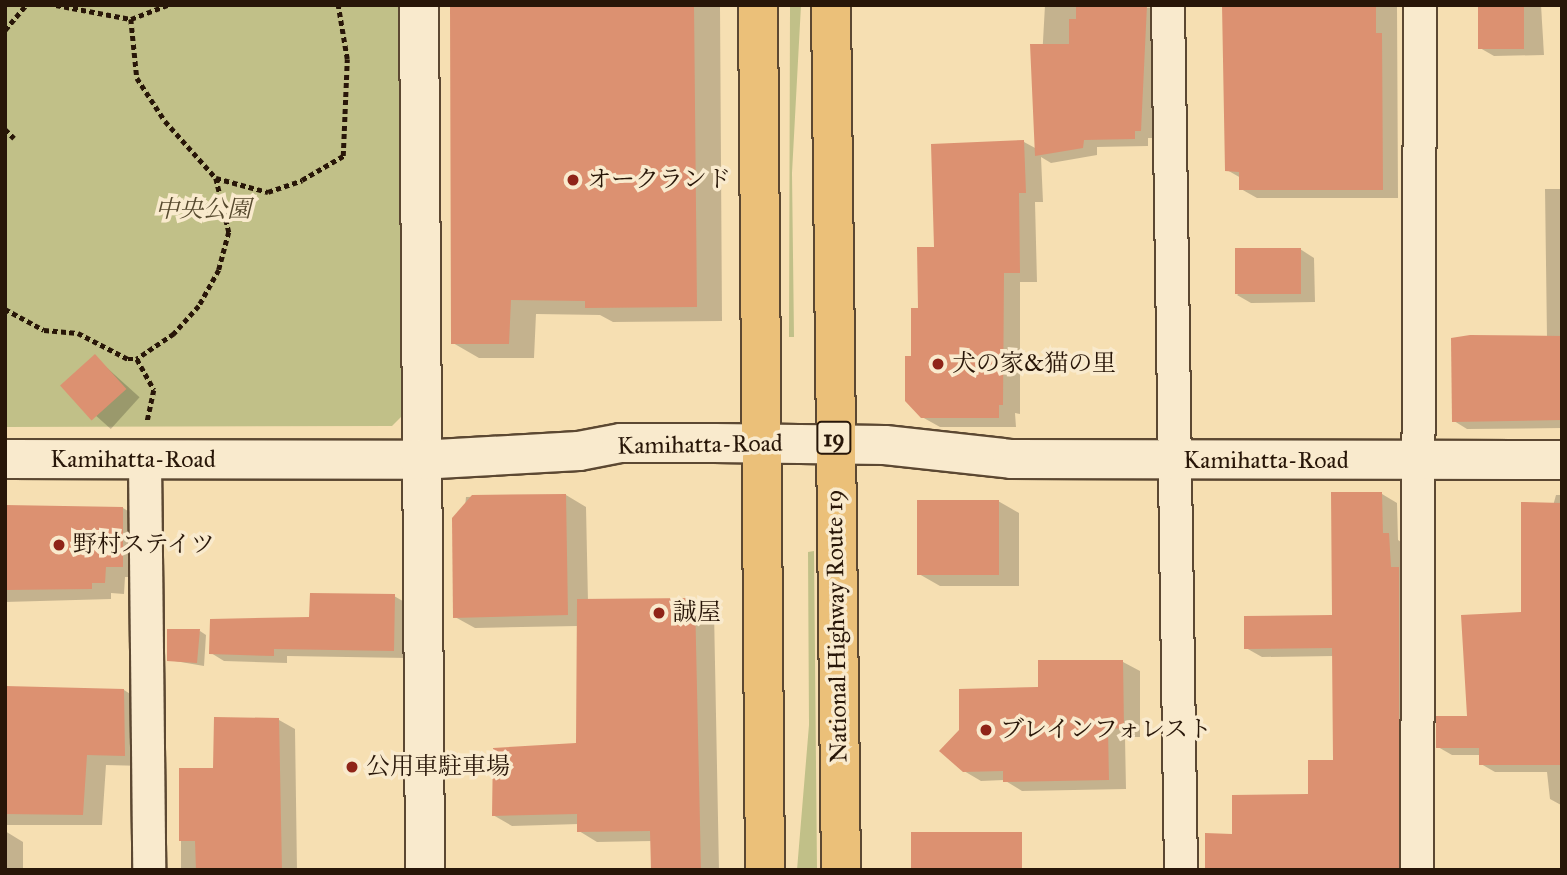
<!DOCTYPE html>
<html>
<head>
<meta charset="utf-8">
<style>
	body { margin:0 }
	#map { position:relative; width:1567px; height:875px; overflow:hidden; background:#f6dfb2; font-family:"IM FELL Great Primer","Noto Serif JP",serif }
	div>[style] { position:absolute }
	.green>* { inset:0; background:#c1c088 }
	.shadow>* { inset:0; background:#0003; transform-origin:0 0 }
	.building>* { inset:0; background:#dc9171; transform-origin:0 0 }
	.path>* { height:4.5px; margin-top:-2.25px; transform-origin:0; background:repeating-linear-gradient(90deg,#281608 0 5px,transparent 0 8.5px) }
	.roads { filter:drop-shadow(2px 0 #5c4832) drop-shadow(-2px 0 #5c4832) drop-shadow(0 2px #5c4832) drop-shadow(0 -2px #5c4832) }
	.street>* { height:32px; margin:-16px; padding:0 16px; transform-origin:16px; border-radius:16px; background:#f9eacd }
	.secondary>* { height:38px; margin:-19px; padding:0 19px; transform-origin:19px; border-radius:19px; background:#f9eacd }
	.highway>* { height:38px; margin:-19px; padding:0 19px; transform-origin:19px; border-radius:19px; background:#ebc079 }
	.dots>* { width:19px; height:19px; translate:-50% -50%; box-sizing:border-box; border:4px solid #f9eacd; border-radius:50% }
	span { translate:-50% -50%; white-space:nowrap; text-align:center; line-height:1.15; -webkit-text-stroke:7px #f9eacd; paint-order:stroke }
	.shield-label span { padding:2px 5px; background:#f9eacd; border:2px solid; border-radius:5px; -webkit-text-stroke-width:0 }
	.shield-label { font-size:23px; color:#281608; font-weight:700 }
	.poi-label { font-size:24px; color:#281608 }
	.left { translate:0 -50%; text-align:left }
	.park-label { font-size:24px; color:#56492e; font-style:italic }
	.street-label { font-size:24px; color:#281608 }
	.frame { position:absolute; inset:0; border:7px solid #281608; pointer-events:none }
</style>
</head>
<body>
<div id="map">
	<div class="green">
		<i style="clip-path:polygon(5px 5px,399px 5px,403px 415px,392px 426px,5px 427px)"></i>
		<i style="clip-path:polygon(790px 5px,801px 5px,792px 173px,794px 337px,789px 337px)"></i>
		<i style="clip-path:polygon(814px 551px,817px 870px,797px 870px,809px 725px,808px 552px)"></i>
	</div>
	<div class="shadow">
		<i style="clip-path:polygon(452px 5px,720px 5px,722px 321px,613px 322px,600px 315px,536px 314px,534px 358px,479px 358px,453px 343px)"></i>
		<i style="clip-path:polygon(1045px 5px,1160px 8px,1154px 138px,1148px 138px,1148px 146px,1097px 147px,1097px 155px,1051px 163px,1041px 157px,1043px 202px,1035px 202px,1037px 282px,1020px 282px,1020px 414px,1015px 413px,1016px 427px,940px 427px,922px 417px,913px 357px,920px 310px,936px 248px,1024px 142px,1037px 149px)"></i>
		<i style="clip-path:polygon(1224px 5px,1397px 5px,1398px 198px,1257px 198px,1241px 189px,1241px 178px,1227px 170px)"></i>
		<i style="clip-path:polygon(1479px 5px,1541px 5px,1544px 55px,1494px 56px,1480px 48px)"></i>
		<i style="clip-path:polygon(1545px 189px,1562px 189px,1562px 428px,1467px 429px,1454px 421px,1547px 338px)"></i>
		<i style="clip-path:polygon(1300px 249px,1314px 258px,1315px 302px,1251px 303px,1237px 295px)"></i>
		<i style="left:95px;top:357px;width:60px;height:43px;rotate:42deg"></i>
		<i style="clip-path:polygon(1382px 494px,1397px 503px,1398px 540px,1404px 544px,1414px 870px,1210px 870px,1207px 835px,1234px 836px,1310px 795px,1335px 762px,1334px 656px,1262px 657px,1246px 648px,1334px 617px)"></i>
		<i style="clip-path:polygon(566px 495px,586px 507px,588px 601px,695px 600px,714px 611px,719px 870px,652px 870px,652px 841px,597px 842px,579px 831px,579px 824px,512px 826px,493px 815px,578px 745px,578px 626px,475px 628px,455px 617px,466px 497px)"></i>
		<i style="clip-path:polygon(1556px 495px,1562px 495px,1562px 870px,1561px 805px,1550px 799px,1547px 772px,1495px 772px,1481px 764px,1480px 755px,1452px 755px,1438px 747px,1469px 718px,1523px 614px)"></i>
		<i style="clip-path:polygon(998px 501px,1019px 513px,1019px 586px,940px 586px,919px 574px)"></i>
		<i style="clip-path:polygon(5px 508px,123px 508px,143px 520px,142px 577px,125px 577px,124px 594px,111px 593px,111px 599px,5px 602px)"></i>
		<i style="clip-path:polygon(394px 596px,408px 604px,407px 658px,287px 656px,287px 663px,224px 661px,211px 653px)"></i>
		<i style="clip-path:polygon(200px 631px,206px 635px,204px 666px,169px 660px)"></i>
		<i style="clip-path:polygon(1123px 662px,1140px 671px,1140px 737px,1125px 737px,1126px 789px,1022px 791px,1004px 780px,981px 781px,964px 771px,1040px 688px)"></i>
		<i style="clip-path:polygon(5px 688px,124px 690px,143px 702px,144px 766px,106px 765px,102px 825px,5px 825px)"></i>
		<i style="clip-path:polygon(279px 720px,295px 729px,297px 870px,181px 870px,181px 770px,215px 770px)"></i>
		<i style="clip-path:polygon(5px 831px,23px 842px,23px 870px,5px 870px)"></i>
	</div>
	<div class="building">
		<i style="clip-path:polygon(450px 5px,694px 5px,697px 307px,585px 308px,585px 301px,511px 300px,509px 344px,451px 344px)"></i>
		<i style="clip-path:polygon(1076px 5px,1147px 5px,1141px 131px,1135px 131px,1135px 139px,1084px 140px,1083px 148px,1035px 156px,1030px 44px,1069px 44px,1069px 19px,1076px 19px)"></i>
		<i style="clip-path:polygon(1222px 5px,1376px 5px,1376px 33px,1382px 33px,1383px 190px,1239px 190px,1239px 172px,1225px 171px)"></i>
		<i style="left:1478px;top:5px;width:46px;height:44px"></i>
		<i style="clip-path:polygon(1024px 140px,1026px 193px,1019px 193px,1020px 273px,1004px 273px,1003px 405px,999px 405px,999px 418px,921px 418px,905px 401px,905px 356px,911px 356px,911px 308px,918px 308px,917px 247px,934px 247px,931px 144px)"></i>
		<i style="left:1301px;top:248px;width:46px;height:66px;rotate:90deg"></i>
		<i style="clip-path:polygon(1470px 335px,1562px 336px,1562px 420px,1452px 422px,1451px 338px)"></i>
		<i style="left:95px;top:354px;width:47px;height:47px;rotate:48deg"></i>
		<i style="clip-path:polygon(1331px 492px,1382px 492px,1383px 533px,1389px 533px,1391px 567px,1399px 567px,1399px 870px,1205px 868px,1205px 833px,1232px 834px,1232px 795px,1308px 794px,1308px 760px,1333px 760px,1332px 648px,1244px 649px,1244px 616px,1332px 615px)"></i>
		<i style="clip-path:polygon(566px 494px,568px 615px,453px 618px,452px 518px,472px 495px)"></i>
		<i style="left:917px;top:500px;width:82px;height:75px"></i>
		<i style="clip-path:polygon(1521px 502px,1562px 503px,1562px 765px,1479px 765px,1479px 748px,1436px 748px,1436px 716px,1467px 716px,1461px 615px,1521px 612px)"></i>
		<i style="clip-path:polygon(5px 505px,123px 507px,123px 567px,106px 567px,105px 583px,92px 583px,92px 589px,5px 590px)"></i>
		<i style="clip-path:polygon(310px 593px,395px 594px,394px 651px,274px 649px,274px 656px,209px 654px,210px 619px,309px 617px)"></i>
		<i style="clip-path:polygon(695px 598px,701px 870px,651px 870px,650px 831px,577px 832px,577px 814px,492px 816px,493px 748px,576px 743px,577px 599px)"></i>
		<i style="clip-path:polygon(167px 629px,200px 629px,197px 663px,167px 661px)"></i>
		<i style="clip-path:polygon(1038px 660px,1123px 660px,1124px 728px,1108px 729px,1109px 780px,1003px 782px,1003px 771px,963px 772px,939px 751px,959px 730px,959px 689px,1038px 687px)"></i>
		<i style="clip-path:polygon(5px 686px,124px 689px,125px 756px,87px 755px,83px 815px,5px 814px)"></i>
		<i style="clip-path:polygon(214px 717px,279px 718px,282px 870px,196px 870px,195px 841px,179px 841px,179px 768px,213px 768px)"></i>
		<i style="left:1022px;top:832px;width:38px;height:111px;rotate:90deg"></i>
	</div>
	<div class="path">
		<i style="left:56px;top:5px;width:76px;rotate:10.6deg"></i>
		<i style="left:131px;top:19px;width:40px;rotate:-21deg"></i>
		<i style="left:131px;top:19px;width:59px;rotate:84.2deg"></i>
		<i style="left:137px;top:78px;width:51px;rotate:56.9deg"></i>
		<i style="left:165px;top:121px;width:76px;rotate:48.2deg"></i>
		<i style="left:216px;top:178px;width:56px;rotate:76.5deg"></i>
		<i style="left:229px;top:232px;width:39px;rotate:105deg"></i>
		<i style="left:219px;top:270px;width:41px;rotate:119.1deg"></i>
		<i style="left:199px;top:306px;width:38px;rotate:132deg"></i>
		<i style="left:174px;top:334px;width:45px;rotate:146deg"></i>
		<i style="left:5px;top:30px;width:33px;rotate:-50deg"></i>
		<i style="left:5px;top:129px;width:13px;rotate:45deg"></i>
		<i style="left:216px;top:178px;width:54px;rotate:15.1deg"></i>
		<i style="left:268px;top:192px;width:36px;rotate:-19deg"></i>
		<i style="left:302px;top:180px;width:48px;rotate:-30.3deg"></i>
		<i style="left:343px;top:156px;width:97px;rotate:-87.6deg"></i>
		<i style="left:347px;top:59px;width:55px;rotate:-99.5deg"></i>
		<i style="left:5px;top:309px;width:44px;rotate:28.3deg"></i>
		<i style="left:44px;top:330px;width:34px;rotate:5deg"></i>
		<i style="left:78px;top:333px;width:56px;rotate:27.5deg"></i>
		<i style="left:128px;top:359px;width:9px"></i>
		<i style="left:137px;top:359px;width:35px;rotate:61deg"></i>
		<i style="left:154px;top:390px;width:33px;rotate:102deg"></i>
	</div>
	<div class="roads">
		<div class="street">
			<i style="left:1168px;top:5px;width:865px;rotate:89.14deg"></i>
			<i style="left:145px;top:460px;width:410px;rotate:89.4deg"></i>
			<i style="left:1417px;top:870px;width:865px;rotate:-89.8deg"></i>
		</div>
		<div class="secondary">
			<i style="left:419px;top:5px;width:865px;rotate:89.6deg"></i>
			<i style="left:5px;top:459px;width:414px;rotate:0.1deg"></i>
			<i style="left:419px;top:460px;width:160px;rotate:-3.2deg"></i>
			<i style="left:579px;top:451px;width:43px;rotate:-10.8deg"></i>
			<i style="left:621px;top:443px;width:93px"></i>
			<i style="left:714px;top:443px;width:171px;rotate:0.7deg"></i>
			<i style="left:885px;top:445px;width:128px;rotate:6.3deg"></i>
			<i style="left:1012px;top:459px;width:550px;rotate:0.1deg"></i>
		</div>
		<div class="highway">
			<i style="left:758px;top:5px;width:865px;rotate:89.54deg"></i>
			<i style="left:831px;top:5px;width:865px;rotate:89.34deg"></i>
		</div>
	</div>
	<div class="dots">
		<i style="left:573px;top:180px;background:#8f2418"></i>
		<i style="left:938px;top:364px;background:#8f2418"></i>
		<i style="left:59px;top:545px;background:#8f2418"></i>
		<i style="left:659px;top:613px;background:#8f2418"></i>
		<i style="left:986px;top:730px;background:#8f2418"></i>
		<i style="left:352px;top:767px;background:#8f2418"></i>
	</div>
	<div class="shield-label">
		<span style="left:834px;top:438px">19</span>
	</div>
	<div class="poi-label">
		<span class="left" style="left:587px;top:180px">オークランド</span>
		<span class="left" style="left:952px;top:364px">犬の家&amp;猫の里</span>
		<span class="left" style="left:73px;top:545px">野村ステイツ</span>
		<span class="left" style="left:673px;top:613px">誠屋</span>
		<span class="left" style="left:1000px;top:730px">ブレインフォレスト</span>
		<span class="left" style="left:366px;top:767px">公用車駐車場</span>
	</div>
	<div class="park-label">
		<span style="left:203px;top:210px">中央公園</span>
	</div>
	<div class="street-label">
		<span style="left:700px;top:445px;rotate:-1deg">Kamihatta-Road</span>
		<span style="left:133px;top:460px">Kamihatta-Road</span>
		<span style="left:1266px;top:461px">Kamihatta-Road</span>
		<span style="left:837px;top:626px;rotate:-91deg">National Highway Route 19</span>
	</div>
	<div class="frame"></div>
</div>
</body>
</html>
